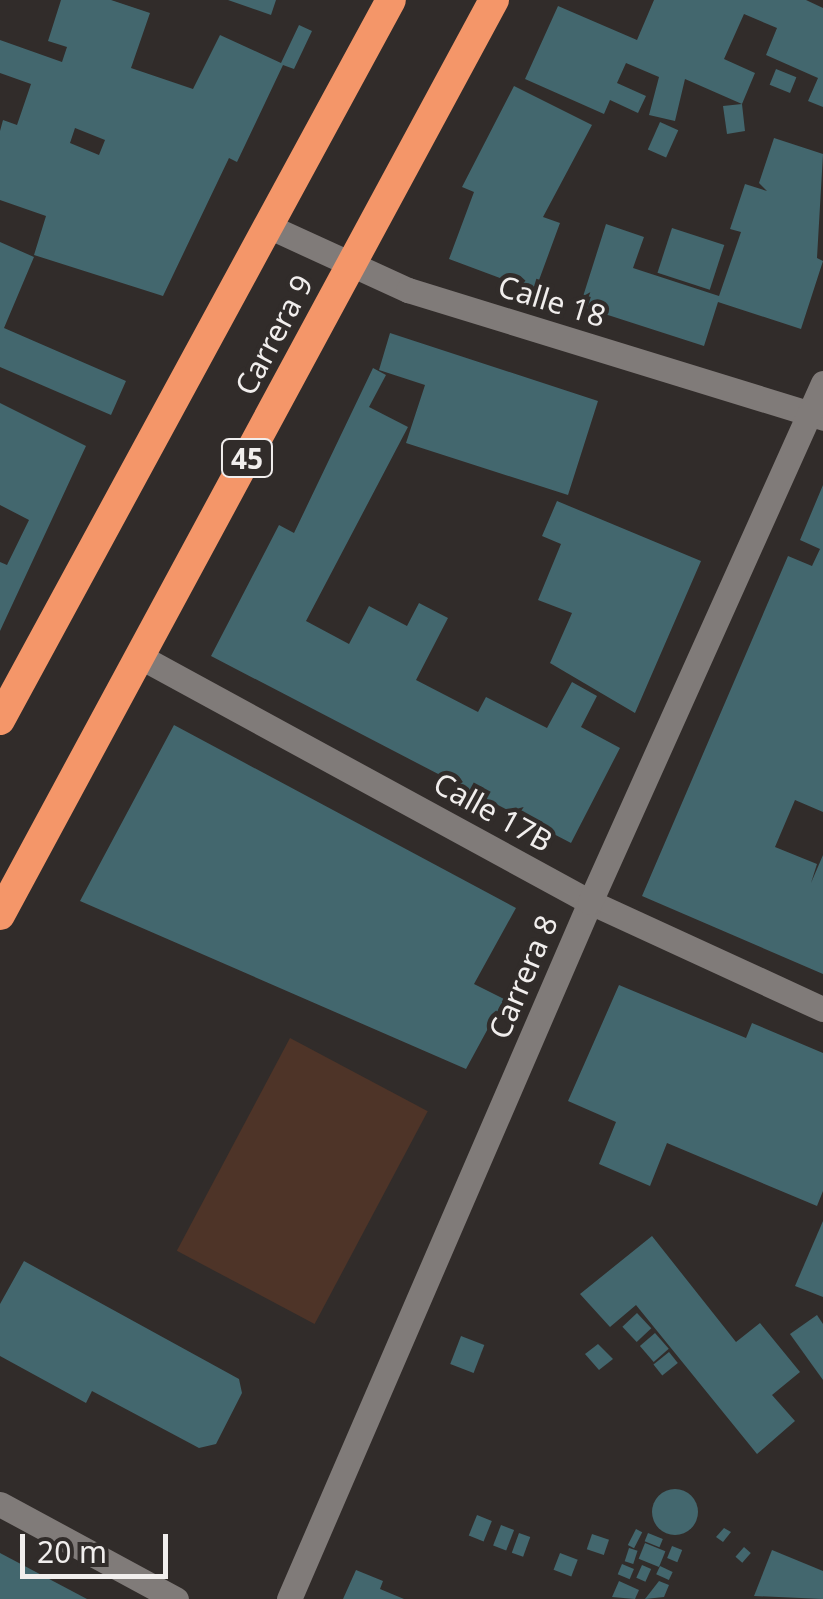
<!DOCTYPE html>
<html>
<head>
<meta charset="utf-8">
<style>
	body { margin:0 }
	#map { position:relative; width:823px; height:1599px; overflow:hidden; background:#312c2a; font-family:"Noto Sans",sans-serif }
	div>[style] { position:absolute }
	.green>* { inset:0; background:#4e3428; transform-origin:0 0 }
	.building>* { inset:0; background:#43676e; transform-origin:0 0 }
	.round { border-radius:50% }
	.street>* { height:25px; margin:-12.5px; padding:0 12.5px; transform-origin:12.5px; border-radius:12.5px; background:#807b79 }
	.highway>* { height:30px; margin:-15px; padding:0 15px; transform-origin:15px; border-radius:15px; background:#f49669 }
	span { translate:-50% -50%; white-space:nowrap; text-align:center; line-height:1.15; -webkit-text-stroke:9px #312c2a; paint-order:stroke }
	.shield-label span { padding:2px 8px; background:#312c2a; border:2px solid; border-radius:8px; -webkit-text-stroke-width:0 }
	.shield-label { font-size:28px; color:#f1eeed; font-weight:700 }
	.street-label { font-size:30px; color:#f1eeed }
	.scale { position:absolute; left:20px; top:1534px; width:148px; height:45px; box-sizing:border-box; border:5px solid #f1eeed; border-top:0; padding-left:12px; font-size:30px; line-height:35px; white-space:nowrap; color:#f1eeed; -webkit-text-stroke:8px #312c2a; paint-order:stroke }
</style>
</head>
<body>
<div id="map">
	<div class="green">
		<i style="left:290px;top:1038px;width:156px;height:241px;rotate:28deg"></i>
	</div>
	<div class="building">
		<i style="clip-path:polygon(evenodd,61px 0,111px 0,150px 13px,131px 68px,193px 89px,220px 35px,281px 63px,299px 25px,312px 31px,294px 69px,283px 65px,237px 162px,229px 158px,163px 296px,34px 255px,46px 216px,0 200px,0 131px,3px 120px,17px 125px,31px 84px,0 73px,0 40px,62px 62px,67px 47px,48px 41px,61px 0,75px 128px,105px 140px,99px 155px,70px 143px,75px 128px)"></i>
		<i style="clip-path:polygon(228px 0,276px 0,271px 15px)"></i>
		<i style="clip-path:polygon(654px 0,806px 0,823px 8px,823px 107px,808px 101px,818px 78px,766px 55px,777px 28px,744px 14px,724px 59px,755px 73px,742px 104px,745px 131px,727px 134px,723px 106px,742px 104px,685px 79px,675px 121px,649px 115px,659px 77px,626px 63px,617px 83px,646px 96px,638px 113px,610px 100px,604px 114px,525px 79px,558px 6px,637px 40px)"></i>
		<i style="left:776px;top:69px;width:22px;height:17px;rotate:22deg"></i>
		<i style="clip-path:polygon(514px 86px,592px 125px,543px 217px,560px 223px,535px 291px,449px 259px,474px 192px,462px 187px)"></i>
		<i style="left:660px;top:122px;width:20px;height:30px;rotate:24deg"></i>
		<i style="clip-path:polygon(774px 138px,823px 154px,817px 258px,823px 261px,801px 329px,718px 302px,704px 346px,580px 306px,606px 224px,644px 237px,633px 268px,719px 296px,741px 232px,730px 229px,745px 184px,767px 191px,759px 183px)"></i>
		<i style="left:672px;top:228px;width:55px;height:47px;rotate:18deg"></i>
		<i style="clip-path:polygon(0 242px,34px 257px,4px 328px,126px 381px,111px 415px,0 367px)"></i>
		<i style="clip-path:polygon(390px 333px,598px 401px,568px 495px,406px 443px,425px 385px,379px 370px)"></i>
		<i style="clip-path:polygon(373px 368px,386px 375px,369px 407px,408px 427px,306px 621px,349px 644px,369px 606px,407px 626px,419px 603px,448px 618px,416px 680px,478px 712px,486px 697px,547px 728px,572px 682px,597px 696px,581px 727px,620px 748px,571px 843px,211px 656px,279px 525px,294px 533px)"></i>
		<i style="clip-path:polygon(0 403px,86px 446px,0 631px,0 562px,7px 565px,29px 520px,0 505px)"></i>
		<i style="clip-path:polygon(823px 485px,823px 812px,795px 800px,775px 847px,817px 864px,811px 883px,823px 855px,823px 974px,642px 896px,788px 556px,812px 566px,820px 549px,800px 540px)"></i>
		<i style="clip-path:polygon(557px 501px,701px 561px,635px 713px,550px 663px,572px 613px,538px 600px,561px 544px,542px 536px)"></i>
		<i style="clip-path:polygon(174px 725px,516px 908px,474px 984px,504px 999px,466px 1069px,80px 901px)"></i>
		<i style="clip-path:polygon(619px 985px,746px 1038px,752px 1023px,823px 1053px,823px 1191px,817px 1206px,667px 1143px,650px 1186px,599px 1164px,616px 1122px,568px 1101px)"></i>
		<i style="clip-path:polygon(823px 1221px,823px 1297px,795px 1286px)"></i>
		<i style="clip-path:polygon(652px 1236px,736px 1342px,760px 1323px,800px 1372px,772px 1395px,795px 1421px,757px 1454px,636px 1305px,610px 1327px,580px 1294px)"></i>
		<i style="clip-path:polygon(24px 1261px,239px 1379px,242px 1393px,216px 1444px,199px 1448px,92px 1391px,86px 1403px,0 1356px,0 1304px)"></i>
		<i style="left:637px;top:1313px;width:21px;height:20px;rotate:47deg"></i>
		<i style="clip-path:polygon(817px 1315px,823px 1324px,823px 1380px,790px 1334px)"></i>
		<i style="left:655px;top:1333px;width:21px;height:20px;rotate:49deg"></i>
		<i style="left:461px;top:1336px;width:25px;height:30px;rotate:21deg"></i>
		<i style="clip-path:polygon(598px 1344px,613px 1359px,599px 1370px,585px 1354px)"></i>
		<i style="left:669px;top:1352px;width:14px;height:20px;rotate:51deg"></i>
		<i class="round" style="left:652px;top:1489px;width:46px;height:46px"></i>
		<i style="left:477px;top:1515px;width:16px;height:22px;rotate:22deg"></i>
		<i style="left:501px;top:1525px;width:14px;height:22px;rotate:21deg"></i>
		<i style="clip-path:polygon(724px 1528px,731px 1532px,723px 1542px,716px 1537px)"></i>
		<i style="left:636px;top:1529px;width:7px;height:18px;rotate:27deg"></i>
		<i style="left:519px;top:1533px;width:12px;height:21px;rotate:20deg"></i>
		<i style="left:648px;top:1533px;width:16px;height:9px;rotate:22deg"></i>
		<i style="left:592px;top:1534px;width:18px;height:16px;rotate:19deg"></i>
		<i style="left:645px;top:1543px;width:22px;height:17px;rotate:22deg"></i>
		<i style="left:672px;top:1546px;width:11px;height:13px;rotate:22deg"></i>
		<i style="left:744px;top:1547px;width:9px;height:13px;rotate:41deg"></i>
		<i style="left:629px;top:1548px;width:9px;height:14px;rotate:18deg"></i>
		<i style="clip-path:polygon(772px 1550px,823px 1571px,823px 1599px,754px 1596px)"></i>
		<i style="clip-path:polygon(0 1553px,87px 1599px,0 1599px)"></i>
		<i style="left:560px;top:1553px;width:19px;height:18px;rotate:21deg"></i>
		<i style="left:622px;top:1564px;width:13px;height:11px;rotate:23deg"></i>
		<i style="left:642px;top:1565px;width:10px;height:14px;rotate:24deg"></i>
		<i style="left:660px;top:1566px;width:14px;height:9px;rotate:25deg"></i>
		<i style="clip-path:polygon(356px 1570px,383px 1581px,380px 1589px,404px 1599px,343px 1599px)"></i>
		<i style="clip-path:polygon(619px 1581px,639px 1590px,635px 1599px,612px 1597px)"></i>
		<i style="clip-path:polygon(659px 1581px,669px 1585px,664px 1597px,645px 1599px)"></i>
	</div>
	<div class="street">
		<i style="left:268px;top:226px;width:154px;rotate:24.6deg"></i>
		<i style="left:408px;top:290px;width:434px;rotate:17.1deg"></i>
		<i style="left:139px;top:656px;width:514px;rotate:28.61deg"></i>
		<i style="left:590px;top:902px;width:256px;rotate:24.7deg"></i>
		<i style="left:0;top:1504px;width:200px;rotate:28.4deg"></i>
		<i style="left:289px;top:1599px;width:759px;rotate:-66.64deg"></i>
		<i style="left:590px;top:902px;width:569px;rotate:-65.82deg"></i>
	</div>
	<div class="highway">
		<i style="left:0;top:720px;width:819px;rotate:-61.5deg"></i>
		<i style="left:0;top:915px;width:1040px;rotate:-61.64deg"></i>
	</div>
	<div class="shield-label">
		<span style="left:247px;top:458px">45</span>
	</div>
	<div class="street-label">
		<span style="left:552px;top:301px;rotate:17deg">Calle 18</span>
		<span style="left:274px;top:335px;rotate:-62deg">Carrera 9</span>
		<span style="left:493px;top:812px;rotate:29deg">Calle 17B</span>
		<span style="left:523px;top:977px;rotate:-67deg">Carrera 8</span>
	</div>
	<div class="scale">20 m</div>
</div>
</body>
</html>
